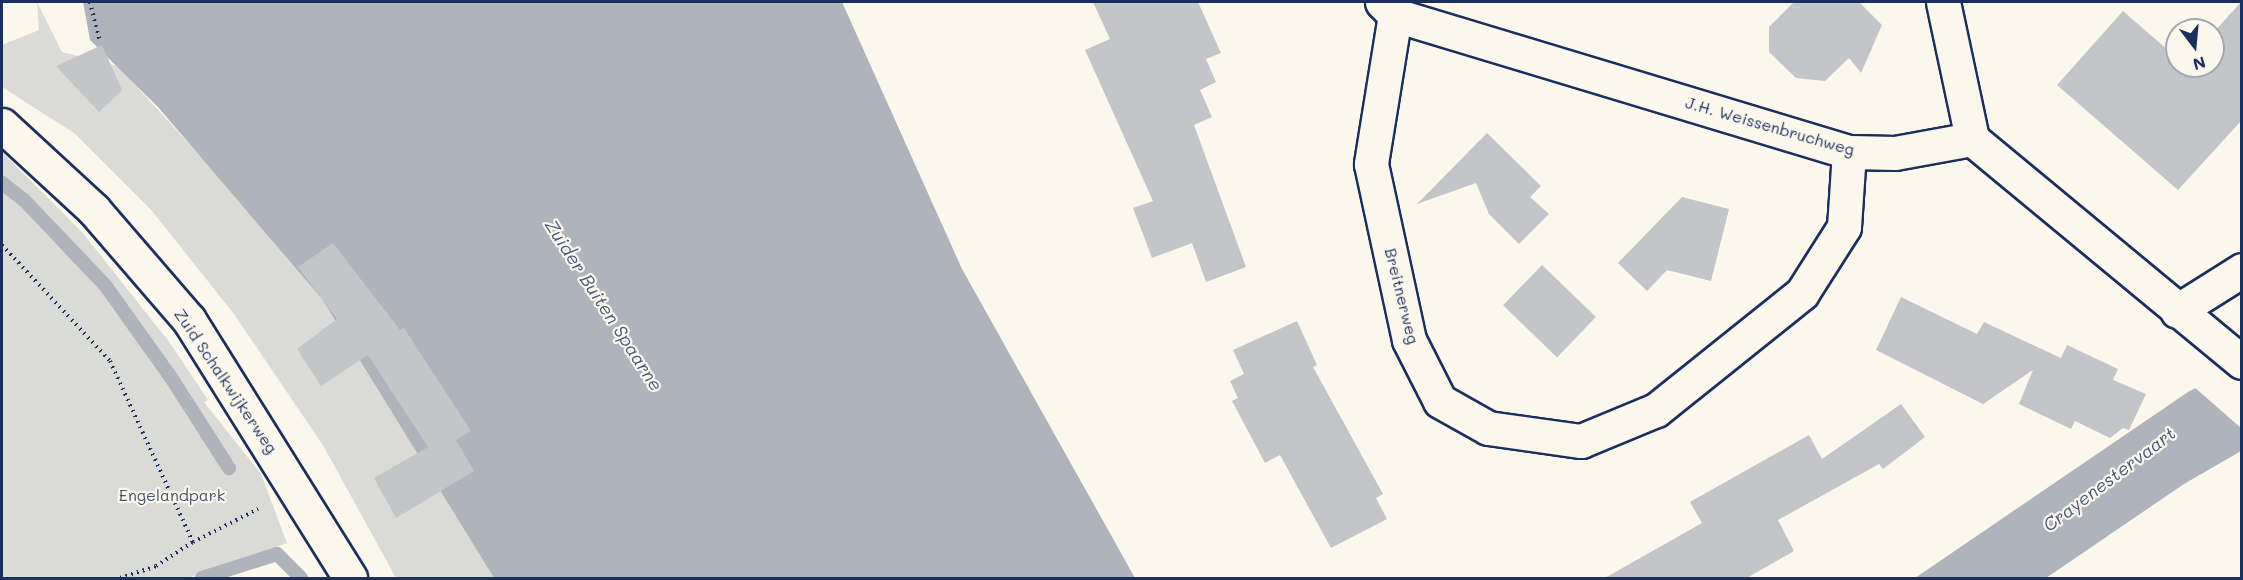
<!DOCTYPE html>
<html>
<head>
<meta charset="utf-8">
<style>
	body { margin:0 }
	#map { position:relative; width:2243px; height:580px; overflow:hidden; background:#fbf7ec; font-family:Mali,sans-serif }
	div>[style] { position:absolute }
	.green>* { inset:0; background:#dadad7 }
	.water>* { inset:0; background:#afb3bb }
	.pier>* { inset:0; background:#fbf7ec }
	.stream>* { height:14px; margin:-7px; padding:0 7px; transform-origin:7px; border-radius:7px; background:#afb3bb }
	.building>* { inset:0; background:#c3c5c9; transform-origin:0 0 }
	.path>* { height:4px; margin-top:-2px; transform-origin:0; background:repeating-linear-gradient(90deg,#1b2f5e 0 1.5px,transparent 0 6px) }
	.roads { filter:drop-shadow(2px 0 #1b2f5e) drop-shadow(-2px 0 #1b2f5e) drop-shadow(0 2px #1b2f5e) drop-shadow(0 -2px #1b2f5e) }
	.minor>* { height:33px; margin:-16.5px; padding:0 16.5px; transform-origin:16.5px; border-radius:16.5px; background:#fbf7ec }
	span { translate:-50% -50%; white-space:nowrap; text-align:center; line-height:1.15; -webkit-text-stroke:4.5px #fbf7ec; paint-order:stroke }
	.street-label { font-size:16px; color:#1b2f5e }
	.park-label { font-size:16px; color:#415176 }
	.water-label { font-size:18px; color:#47577a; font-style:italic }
	.frame { position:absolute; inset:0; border:3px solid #1b2f5e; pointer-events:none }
	.north { position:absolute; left:2165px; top:18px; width:60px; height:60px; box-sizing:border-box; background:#fbf7ec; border:2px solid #a1a7b3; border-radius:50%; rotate:164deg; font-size:16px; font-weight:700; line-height:24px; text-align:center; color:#1b2f5e }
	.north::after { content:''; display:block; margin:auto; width:21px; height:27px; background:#1b2f5e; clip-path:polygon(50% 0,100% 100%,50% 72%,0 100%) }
</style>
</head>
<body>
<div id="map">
	<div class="green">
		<i style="clip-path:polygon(37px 2px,62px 52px,118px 66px,232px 191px,322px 299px,494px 578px,396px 578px,324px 447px,234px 314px,152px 211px,74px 133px,2px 87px,2px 45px,39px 30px)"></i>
		<i style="clip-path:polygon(2px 152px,82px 232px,170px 343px,208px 400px,204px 402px,261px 474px,287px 543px,187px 578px,2px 578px)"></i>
	</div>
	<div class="water">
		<i style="clip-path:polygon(83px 2px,842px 2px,962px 269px,1135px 578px,494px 578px,322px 299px,158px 107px,90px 40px)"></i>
		<i style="clip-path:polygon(2241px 365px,2241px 451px,2184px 484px,2046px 578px,1915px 578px,2188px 392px)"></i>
	</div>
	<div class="pier">
		<i style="clip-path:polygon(2242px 362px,2241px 428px,2193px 386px)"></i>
	</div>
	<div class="stream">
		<i style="left:2px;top:183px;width:28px;rotate:38deg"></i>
		<i style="left:24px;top:200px;width:117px;rotate:46.4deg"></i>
		<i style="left:105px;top:285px;width:115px;rotate:54.5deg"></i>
		<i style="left:172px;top:379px;width:106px;rotate:57.4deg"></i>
		<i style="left:202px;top:578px;width:79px;rotate:-17.7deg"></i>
		<i style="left:277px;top:554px;width:34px;rotate:45deg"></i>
	</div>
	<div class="building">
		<i style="clip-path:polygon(1093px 2px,1198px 2px,1221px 53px,1206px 59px,1216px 82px,1200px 90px,1212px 117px,1194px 125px,1246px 267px,1206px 282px,1192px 243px,1152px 258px,1133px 208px,1153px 201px,1085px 50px,1110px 39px)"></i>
		<i style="clip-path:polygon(1794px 2px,1859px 2px,1882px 25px,1861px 73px,1849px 58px,1825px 81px,1796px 78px,1769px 52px,1769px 27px)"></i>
		<i style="clip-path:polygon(2241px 2px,2241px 121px,2178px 190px,2057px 85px,2123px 11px,2177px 58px,2177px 66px,2213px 66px,2213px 33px)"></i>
		<i style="clip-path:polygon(102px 45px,122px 90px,99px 112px,56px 66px)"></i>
		<i style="clip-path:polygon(1487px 133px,1541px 186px,1530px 197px,1549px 214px,1519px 244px,1489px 214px,1476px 183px,1417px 204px)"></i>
		<i style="clip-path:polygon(1682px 197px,1729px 209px,1711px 281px,1667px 270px,1647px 291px,1618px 263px)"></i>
		<i style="clip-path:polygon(333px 243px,400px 330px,404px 328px,471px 431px,456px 440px,474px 471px,396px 518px,374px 478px,428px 447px,368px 355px,321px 386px,297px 349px,337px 319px,298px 267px)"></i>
		<i style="left:1542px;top:265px;width:75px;height:56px;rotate:44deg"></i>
		<i style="clip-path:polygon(1901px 297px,1977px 334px,1984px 322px,2061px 358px,2067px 345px,2118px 369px,2113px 380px,2146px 394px,2129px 430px,2123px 428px,2110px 438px,2075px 421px,2071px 429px,2019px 404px,2033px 370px,1983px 404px,1876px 350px)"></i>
		<i style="clip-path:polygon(1297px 321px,1317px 365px,1313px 367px,1383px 494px,1376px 498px,1387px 519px,1331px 548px,1280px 455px,1265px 463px,1232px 401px,1238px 398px,1230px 381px,1244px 374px,1233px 350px)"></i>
		<i style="clip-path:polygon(1901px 404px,1925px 437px,1883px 469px,1879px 464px,1778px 520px,1794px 551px,1745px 579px,1603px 579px,1702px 523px,1690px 502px,1809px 435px,1822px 459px)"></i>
	</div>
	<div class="path">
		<i style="left:90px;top:2px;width:38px;rotate:76deg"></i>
		<i style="left:2px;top:245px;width:158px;rotate:47deg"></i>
		<i style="left:110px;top:361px;width:199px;rotate:65.4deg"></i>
		<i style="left:120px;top:578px;width:38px;rotate:-18deg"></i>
		<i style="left:156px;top:566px;width:44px;rotate:-33deg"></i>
		<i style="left:193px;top:542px;width:73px;rotate:-26.9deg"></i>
	</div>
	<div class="roads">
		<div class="minor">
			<i style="left:1382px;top:2px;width:18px;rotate:45deg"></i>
			<i style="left:1395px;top:15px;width:474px;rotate:16.8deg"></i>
			<i style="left:1849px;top:152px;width:46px;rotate:1.2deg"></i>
			<i style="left:1895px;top:153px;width:78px;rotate:-10.3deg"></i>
			<i style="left:1943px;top:2px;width:140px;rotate:78deg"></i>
			<i style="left:1395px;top:15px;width:151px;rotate:99.2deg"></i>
			<i style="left:1371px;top:164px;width:180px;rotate:77.8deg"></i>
			<i style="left:1409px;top:340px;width:68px;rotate:63.1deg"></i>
			<i style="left:1440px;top:401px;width:55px;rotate:29.4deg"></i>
			<i style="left:1488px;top:428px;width:94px;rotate:8deg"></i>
			<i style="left:1581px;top:441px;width:81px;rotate:-22.5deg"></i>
			<i style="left:1656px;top:410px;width:187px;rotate:-38.7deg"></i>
			<i style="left:1802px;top:293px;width:78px;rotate:-57.5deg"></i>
			<i style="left:1844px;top:227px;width:75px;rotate:-86.2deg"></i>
			<i style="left:2px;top:125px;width:125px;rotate:42.7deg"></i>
			<i style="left:94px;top:210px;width:145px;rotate:49.2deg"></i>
			<i style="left:189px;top:320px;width:304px;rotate:58deg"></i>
			<i style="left:1972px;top:139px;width:350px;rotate:39.6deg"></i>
			<i style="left:2177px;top:311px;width:77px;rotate:-32.2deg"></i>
		</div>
	</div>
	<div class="street-label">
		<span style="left:1770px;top:126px;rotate:16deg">J.H. Weissenbruchweg</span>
		<span style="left:1402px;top:296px;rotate:76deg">Breitnerweg</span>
		<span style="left:226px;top:381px;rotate:56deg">Zuid Schalkwijkerweg</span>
	</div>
	<div class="park-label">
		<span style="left:172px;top:495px">Engelandpark</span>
	</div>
	<div class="water-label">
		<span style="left:604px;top:305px;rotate:57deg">Zuider Buiten Spaarne</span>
		<span style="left:2109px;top:479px;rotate:-37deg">Crayenestervaart</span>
	</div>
	<div class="frame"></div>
	<div class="north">N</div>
</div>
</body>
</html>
